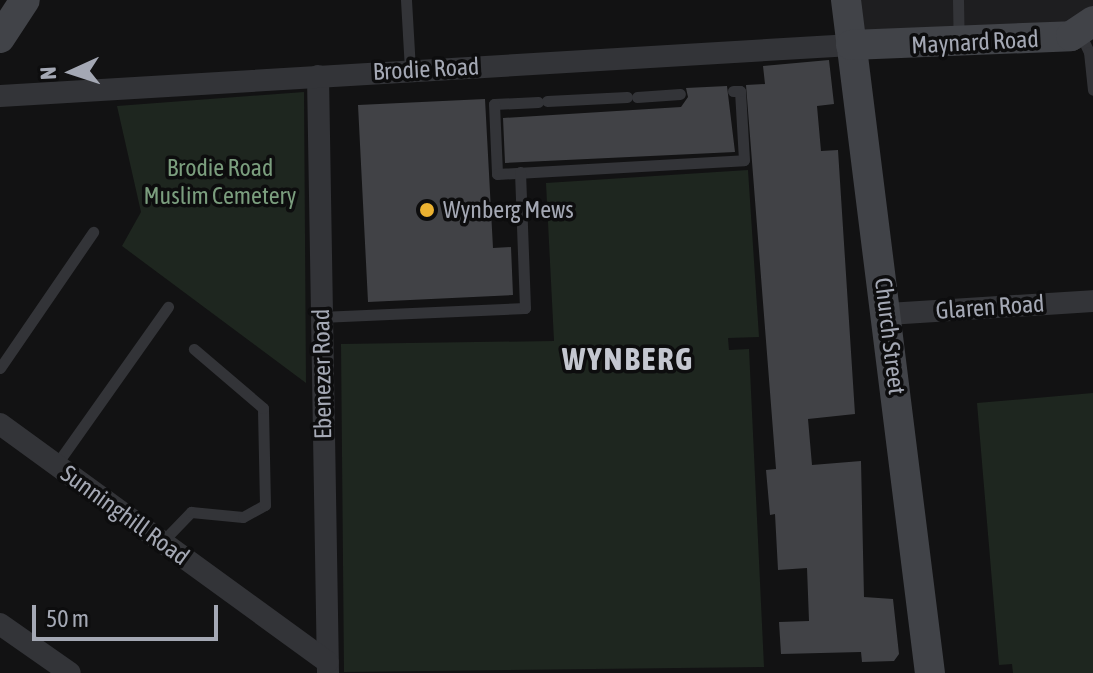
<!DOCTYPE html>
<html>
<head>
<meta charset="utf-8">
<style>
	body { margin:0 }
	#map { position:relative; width:1093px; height:673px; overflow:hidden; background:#121213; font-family:"Asap Condensed",sans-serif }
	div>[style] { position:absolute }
	.built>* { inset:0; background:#1e1e20 }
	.green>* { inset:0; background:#1e261f }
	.building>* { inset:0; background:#414246 }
	.lane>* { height:11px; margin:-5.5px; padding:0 5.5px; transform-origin:5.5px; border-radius:5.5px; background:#333438 }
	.street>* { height:22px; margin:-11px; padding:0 11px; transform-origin:11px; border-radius:11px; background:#333438 }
	.secondary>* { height:30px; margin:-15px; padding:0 15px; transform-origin:15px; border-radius:15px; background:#414348 }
	.dots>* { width:22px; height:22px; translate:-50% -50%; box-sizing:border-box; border:4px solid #0d0d0e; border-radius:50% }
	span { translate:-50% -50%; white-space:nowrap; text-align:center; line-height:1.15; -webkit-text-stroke:7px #0d0d0e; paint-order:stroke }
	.street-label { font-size:24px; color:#a4a8b4 }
	.park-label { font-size:24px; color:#7b9e7e }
	.poi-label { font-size:24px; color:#a4a8b4 }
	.left { translate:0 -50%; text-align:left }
	.district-label { font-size:32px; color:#c4c7d0; font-weight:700; letter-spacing:2px }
	.north { position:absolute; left:32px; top:32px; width:80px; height:80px; -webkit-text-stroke:6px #0d0d0e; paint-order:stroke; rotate:267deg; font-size:22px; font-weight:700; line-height:32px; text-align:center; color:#a4a8b4 }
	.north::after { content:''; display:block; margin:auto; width:28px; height:36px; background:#a4a8b4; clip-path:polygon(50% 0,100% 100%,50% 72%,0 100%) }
	.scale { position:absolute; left:32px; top:605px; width:186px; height:36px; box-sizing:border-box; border:4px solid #a4a8b4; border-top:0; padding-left:10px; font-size:24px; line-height:28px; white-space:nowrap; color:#a4a8b4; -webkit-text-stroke:6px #0d0d0e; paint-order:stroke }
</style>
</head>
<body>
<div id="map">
	<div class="built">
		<i style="clip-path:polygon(846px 0,1093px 0,1093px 21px,870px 47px)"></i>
	</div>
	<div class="green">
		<i style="clip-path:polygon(304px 92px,306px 383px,122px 246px,141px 212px,117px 106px)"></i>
		<i style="clip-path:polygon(748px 170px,759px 337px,728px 338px,729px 350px,749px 349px,764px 667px,344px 672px,341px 344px,554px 341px,546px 183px)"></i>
		<i style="clip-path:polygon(1093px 393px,1093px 673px,1013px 673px,1012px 664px,999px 665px,977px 403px)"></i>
	</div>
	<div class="building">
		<i style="clip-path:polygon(829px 60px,834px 104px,817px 106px,821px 151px,838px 150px,855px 414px,808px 419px,812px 465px,861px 461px,864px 597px,893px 599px,899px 654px,894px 661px,862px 662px,861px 652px,781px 654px,779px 622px,809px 621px,807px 568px,778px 570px,775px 514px,770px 515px,766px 470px,776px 469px,746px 85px,765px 84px,763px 66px)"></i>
		<i style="clip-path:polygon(727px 86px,735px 152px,505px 163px,503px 118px,681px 107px,688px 97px,686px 88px)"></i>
		<i style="clip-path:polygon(485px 99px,493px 248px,511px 247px,513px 295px,368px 302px,358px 105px)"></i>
	</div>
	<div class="lane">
		<i style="left:406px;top:0;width:70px;rotate:86.7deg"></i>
		<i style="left:958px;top:0;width:39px;rotate:89deg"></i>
		<i style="left:1080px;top:33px;width:21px;rotate:65deg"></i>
		<i style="left:1089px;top:52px;width:38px;rotate:84deg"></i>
		<i style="left:637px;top:97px;width:43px;rotate:-4deg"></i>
		<i style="left:547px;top:101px;width:80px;rotate:-2.9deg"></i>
		<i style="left:538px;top:102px;width:44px;rotate:177.4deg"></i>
		<i style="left:494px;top:104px;width:70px;rotate:87.5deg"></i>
		<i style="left:497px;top:174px;width:247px;rotate:-3.2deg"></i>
		<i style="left:744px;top:160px;width:69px;rotate:-93.3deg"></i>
		<i style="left:740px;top:91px;width:7px;rotate:180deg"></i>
		<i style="left:320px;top:317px;width:205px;rotate:-2.5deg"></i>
		<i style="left:525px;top:308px;width:136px;rotate:-92.1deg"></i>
		<i style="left:0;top:368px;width:165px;rotate:-55.6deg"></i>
		<i style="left:56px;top:465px;width:194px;rotate:-54.7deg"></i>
		<i style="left:162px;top:542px;width:42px;rotate:-46deg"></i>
		<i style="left:191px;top:512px;width:52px;rotate:5.5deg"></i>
		<i style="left:243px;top:517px;width:25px;rotate:-29deg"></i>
		<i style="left:265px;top:505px;width:97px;rotate:-91.2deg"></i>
		<i style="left:263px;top:408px;width:91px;rotate:-139.5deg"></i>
	</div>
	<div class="street">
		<i style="left:318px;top:76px;width:597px;rotate:89.04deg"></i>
		<i style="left:0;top:96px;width:853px;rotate:-3.43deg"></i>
		<i style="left:888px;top:314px;width:205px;rotate:-3.6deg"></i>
		<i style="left:0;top:424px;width:405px;rotate:36deg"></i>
		<i style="left:0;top:624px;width:85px;rotate:35deg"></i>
	</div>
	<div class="secondary">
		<i style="left:846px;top:0;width:678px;rotate:82.89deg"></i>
		<i style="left:0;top:38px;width:45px;rotate:-56.7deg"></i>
		<i style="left:851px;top:45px;width:220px;rotate:-2.3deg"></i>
		<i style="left:1071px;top:36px;width:27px;rotate:-34deg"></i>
	</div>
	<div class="dots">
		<i style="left:427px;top:210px;background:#ecb231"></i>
	</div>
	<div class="street-label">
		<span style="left:975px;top:42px;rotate:-3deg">Maynard Road</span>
		<span style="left:426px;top:69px;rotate:-3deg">Brodie Road</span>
		<span style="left:990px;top:307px;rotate:-4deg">Glaren Road</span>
		<span style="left:890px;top:336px;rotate:83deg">Church Street</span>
		<span style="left:322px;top:374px;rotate:-91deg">Ebenezer Road</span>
		<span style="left:125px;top:515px;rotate:36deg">Sunninghill Road</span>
	</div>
	<div class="park-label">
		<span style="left:220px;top:182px">Brodie Road<br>Muslim Cemetery</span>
	</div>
	<div class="poi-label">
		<span class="left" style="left:443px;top:210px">Wynberg Mews</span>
	</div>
	<div class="district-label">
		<span style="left:628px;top:359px">WYNBERG</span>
	</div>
	<div class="north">N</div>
	<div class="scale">50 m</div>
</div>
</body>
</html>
